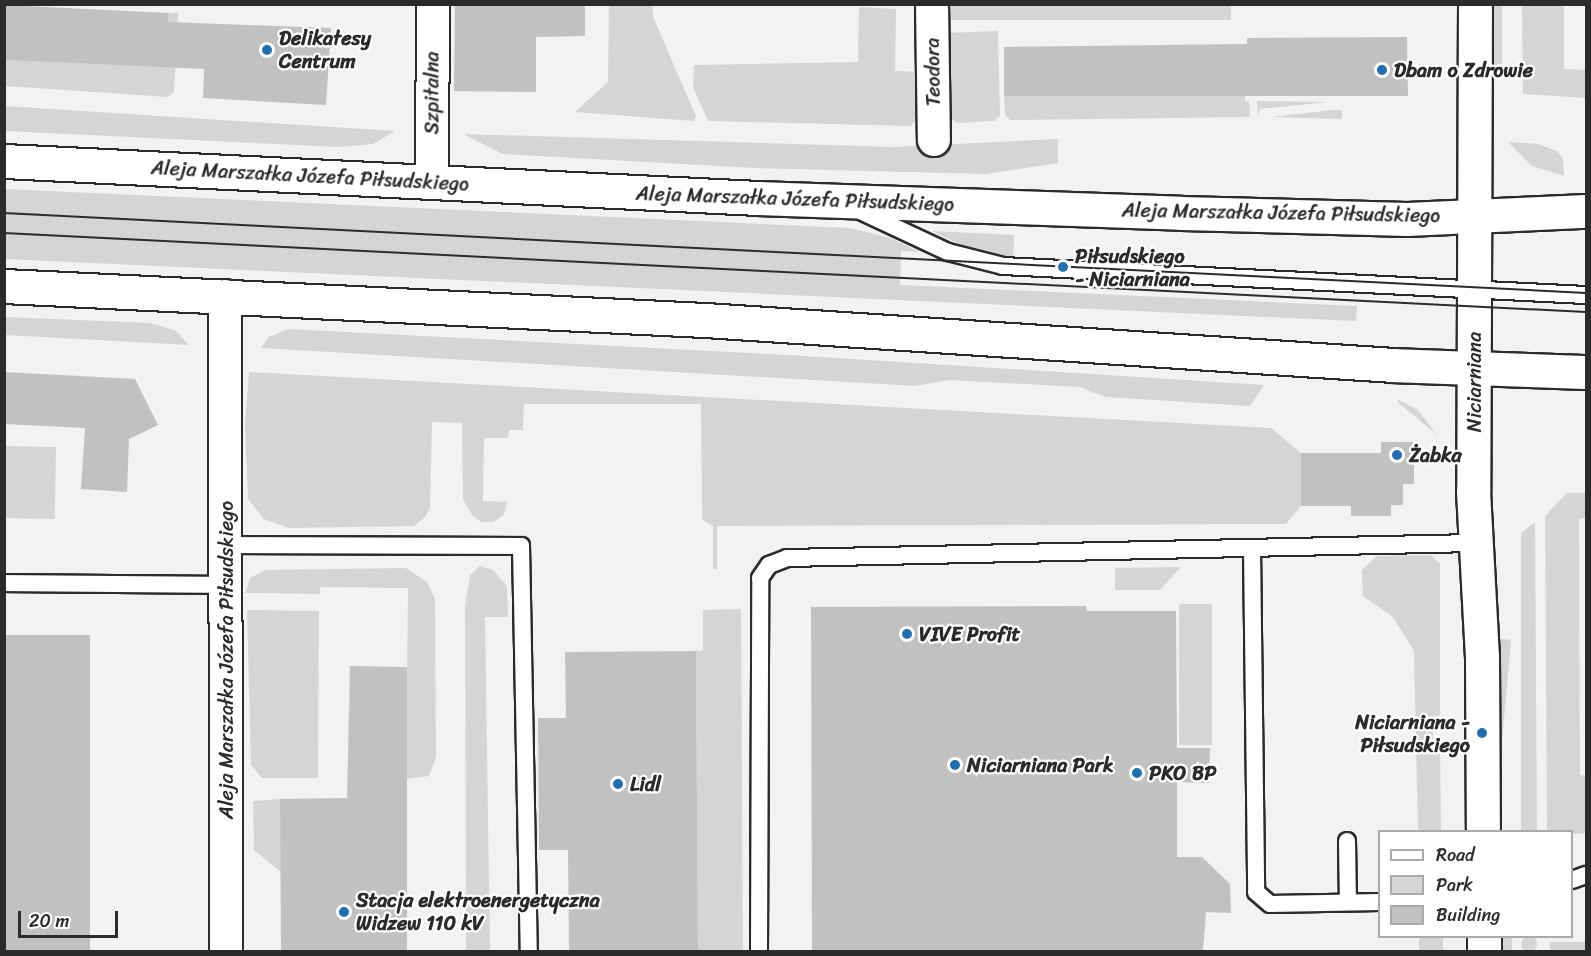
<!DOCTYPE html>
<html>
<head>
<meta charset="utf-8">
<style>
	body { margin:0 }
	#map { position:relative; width:1591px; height:956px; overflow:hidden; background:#f2f2f2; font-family:Sriracha,sans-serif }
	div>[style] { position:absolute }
	.green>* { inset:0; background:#d5d5d5; transform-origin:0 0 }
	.round { border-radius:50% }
	.building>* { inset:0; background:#c1c1c1; transform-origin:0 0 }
	.roads { filter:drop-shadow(2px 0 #2b2b2b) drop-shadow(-2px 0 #2b2b2b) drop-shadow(0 2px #2b2b2b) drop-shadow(0 -2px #2b2b2b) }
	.lane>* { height:16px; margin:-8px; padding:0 8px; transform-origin:8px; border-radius:8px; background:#fff }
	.street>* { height:32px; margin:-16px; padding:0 16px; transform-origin:16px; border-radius:16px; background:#fff }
	.secondary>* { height:33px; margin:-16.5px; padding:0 16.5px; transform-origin:16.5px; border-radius:16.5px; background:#fff }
	.tram>* { height:1.5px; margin:-0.75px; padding:0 0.75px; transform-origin:0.75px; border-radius:0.75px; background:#2b2b2b }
	.dots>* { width:16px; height:16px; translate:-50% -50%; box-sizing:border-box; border:3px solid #fff; border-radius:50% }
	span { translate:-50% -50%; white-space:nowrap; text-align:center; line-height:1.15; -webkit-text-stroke:4.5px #fff; paint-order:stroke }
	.poi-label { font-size:20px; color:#2b2b2b; font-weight:700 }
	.left { translate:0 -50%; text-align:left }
	.right { translate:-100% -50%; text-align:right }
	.street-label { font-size:20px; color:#2b2b2b }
	.frame { position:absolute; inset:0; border:6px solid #2b2b2b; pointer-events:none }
	.legend { position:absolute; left:1378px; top:830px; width:195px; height:108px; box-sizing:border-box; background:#fff; border:2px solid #aaa; margin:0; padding:8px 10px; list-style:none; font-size:18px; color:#2b2b2b }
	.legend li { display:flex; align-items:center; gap:12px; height:30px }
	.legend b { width:30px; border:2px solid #aaa }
	.scale { position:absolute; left:18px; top:911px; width:100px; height:27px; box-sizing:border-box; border:3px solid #2b2b2b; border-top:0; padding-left:8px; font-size:18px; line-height:21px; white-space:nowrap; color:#2b2b2b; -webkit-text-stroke:4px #fff; paint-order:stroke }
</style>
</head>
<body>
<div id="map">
	<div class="green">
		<i style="clip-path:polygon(609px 5px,652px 5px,654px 19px,696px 116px,694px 121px,575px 112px,608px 82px)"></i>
		<i style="left:945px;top:5px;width:286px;height:15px"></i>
		<i style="left:1494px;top:5px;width:8px;height:69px"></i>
		<i style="clip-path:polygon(1522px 5px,1564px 5px,1564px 69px,1586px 70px,1586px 98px,1523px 94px)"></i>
		<i style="clip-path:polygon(859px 7px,896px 9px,895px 71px,920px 72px,920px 114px,911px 126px,708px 121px,693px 87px,694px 65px,858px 62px)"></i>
		<i style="clip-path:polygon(169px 13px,178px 13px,174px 92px,168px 97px,5px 86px,5px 60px,166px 67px)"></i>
		<i style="clip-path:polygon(998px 31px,1000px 116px,994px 121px,957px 123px,945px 113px,944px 33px)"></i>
		<i style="clip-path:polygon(1245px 94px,1245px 101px,1249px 101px,1250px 117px,1010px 120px,1005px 115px,1004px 96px)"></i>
		<i style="clip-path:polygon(1257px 102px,1257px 101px,1329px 102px,1260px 109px,1258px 117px)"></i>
		<i style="clip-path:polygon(5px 106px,97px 112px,395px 131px,373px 144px,339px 147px,5px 131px)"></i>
		<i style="clip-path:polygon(1342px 110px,1342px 119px,1271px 117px,1333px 110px)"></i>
		<i style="clip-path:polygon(463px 134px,893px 147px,1058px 139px,1058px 163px,986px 174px,754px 168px,503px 154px)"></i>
		<i style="clip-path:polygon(1508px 142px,1538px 144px,1557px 151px,1563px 159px,1564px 176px,1532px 166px)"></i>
		<i style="clip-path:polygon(4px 189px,850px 228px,890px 238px,920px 252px,901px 251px,900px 285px,1357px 306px,1356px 321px,5px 259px)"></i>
		<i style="clip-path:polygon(932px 231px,1014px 235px,1013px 258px,969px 249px)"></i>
		<i style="clip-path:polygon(5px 317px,151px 323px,176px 331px,189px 345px,5px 335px)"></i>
		<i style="clip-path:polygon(288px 329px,805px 356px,1264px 385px,1250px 406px,1106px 397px,1079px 387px,949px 380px,915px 386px,261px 348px,269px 337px)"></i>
		<i style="clip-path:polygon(249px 372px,1271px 428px,1301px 453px,1301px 506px,1286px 524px,717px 526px,717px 569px,713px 569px,713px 526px,702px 520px,701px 404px,524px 404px,523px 430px,509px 430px,508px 438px,484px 438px,483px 501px,507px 502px,504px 514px,494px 522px,481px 522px,472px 515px,463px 499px,462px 423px,432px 422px,430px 509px,424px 518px,414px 526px,289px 528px,264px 519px,248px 499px,245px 425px)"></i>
		<i style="clip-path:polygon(1397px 399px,1418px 410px,1437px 435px,1399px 403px)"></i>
		<i style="left:5px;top:446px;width:51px;height:72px;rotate:1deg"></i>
		<i style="clip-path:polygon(1567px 493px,1586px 493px,1586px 518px,1579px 519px,1580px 775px,1586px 776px,1586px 833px,1573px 834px,1572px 868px,1572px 832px,1547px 831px,1545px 516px)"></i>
		<i style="clip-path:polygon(1535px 522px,1537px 831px,1521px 832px,1521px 533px)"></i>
		<i style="clip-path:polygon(1431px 555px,1440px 564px,1440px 716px,1433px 716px,1433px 740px,1440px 741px,1441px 831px,1418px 832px,1414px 651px,1393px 617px,1363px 596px,1362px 570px,1377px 556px)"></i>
		<i style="clip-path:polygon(480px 566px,493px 570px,507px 586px,508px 617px,485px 617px,490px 951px,466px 952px,465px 606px,470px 575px)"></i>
		<i style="clip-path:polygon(1181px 567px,1160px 590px,1115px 590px,1115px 568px)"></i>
		<i style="clip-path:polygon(406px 568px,427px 582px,435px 599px,436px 757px,429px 776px,406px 779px,408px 588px,320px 587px,320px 594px,245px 593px,250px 578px,265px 570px)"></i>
		<i style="left:1179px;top:604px;width:33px;height:141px"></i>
		<i style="clip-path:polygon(741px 609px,743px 951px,698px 951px,696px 651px,703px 650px,703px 610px)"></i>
		<i style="clip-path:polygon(247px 610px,319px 611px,318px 778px,262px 778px,251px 765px)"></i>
		<i style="left:1500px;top:639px;width:11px;height:192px;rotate:5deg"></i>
		<i style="clip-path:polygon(280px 799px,281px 872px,254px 850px,253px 801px)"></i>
		<i class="round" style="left:1521px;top:936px;width:16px;height:16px"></i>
		<i style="left:1419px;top:937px;width:24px;height:14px"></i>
		<i style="left:1499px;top:937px;width:13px;height:14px"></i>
		<i style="left:1586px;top:942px;width:9px;height:36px;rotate:90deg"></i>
	</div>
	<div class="building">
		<i style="clip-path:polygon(455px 4px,585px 4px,585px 36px,536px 37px,536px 92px,454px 91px)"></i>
		<i style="clip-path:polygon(4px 5px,169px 13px,168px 22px,331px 28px,326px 105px,203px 98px,204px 69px,4px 60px)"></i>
		<i style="clip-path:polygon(1407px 37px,1408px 96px,1004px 96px,1004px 47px,1247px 44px,1247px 38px)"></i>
		<i style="clip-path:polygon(4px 372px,135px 379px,158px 425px,129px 439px,127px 492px,81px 489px,85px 428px,4px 424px)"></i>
		<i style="clip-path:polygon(1381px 442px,1414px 442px,1414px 484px,1403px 484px,1403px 505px,1391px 505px,1391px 516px,1351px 516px,1351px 506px,1301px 506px,1301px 453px,1381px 453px)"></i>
		<i style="clip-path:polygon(1086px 606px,1087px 611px,1176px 611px,1177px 748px,1210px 748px,1209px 783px,1177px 782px,1177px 857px,1202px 857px,1230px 884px,1231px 913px,1206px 912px,1203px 951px,812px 951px,811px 607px)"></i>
		<i style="left:4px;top:635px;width:86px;height:316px"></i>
		<i style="clip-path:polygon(696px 651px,698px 951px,569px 951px,568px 850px,539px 850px,538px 718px,566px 718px,565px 652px)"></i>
		<i style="clip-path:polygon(350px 666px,407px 667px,407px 951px,281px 951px,280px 799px,347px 798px)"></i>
	</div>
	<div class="roads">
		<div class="lane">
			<i style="left:856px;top:209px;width:102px;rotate:25.1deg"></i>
			<i style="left:948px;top:252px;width:57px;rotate:14.3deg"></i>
			<i style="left:1003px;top:266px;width:584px;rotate:2.85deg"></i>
			<i style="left:225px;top:545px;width:296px;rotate:0.2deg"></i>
			<i style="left:521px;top:546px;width:406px;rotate:88.9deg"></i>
			<i style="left:1252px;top:548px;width:344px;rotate:89.3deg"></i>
			<i style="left:1256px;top:892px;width:18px;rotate:41deg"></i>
			<i style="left:1270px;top:904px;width:110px;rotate:-1deg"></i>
			<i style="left:4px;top:583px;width:222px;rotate:0.5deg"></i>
			<i style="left:1347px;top:841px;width:61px;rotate:89.1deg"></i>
			<i style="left:1572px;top:880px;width:15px;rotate:-20deg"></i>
			<i style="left:759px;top:952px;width:374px;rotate:-89.8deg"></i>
			<i style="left:760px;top:578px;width:16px;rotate:-55deg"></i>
			<i style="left:769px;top:565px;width:19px;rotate:-21deg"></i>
			<i style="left:787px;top:558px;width:689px;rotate:-1.25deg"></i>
		</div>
		<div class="street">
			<i style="left:932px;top:4px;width:136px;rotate:89.2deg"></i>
			<i style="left:432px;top:181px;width:177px;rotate:-89.7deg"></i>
			<i style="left:225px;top:296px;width:656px;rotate:89.91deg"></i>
		</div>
		<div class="secondary">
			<i style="left:1475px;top:4px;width:487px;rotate:90.2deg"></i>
			<i style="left:1473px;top:491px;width:167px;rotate:86.9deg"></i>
			<i style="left:1482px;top:658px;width:174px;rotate:89.7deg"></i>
			<i style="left:4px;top:161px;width:754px;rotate:2.81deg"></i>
			<i style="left:757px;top:198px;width:424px;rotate:2deg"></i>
			<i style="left:1181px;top:213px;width:226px;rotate:1.5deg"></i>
			<i style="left:1407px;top:219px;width:179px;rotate:-2.6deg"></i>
			<i style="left:4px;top:286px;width:702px;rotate:2.78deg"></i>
			<i style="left:705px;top:320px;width:689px;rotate:3.74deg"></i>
			<i style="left:1393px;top:365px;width:193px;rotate:2.1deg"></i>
			<i style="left:1484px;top:936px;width:16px;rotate:90deg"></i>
		</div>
	</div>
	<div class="tram">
		<i style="left:4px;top:213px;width:1584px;rotate:2.89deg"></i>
		<i style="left:4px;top:233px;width:1584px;rotate:2.86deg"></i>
	</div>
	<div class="dots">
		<i style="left:267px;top:50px;background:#1f6fb2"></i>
		<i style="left:1382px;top:70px;background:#1f6fb2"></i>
		<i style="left:1063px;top:267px;background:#1f6fb2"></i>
		<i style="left:1397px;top:455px;background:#1f6fb2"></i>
		<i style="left:907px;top:634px;background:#1f6fb2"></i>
		<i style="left:1482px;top:733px;background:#1f6fb2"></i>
		<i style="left:955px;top:765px;background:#1f6fb2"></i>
		<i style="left:1137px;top:773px;background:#1f6fb2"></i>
		<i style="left:618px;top:784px;background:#1f6fb2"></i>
		<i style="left:344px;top:912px;background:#1f6fb2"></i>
	</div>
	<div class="poi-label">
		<span class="left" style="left:279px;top:50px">Delikatesy<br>Centrum</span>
		<span class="left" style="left:1394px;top:70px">Dbam o Zdrowie</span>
		<span class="left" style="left:1075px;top:268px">Piłsudskiego<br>- Niciarniana</span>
		<span class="left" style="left:1409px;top:455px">Żabka</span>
		<span class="left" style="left:919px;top:634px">VIVE Profit</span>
		<span class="right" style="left:1470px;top:734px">Niciarniana -<br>Piłsudskiego</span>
		<span class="left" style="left:967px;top:765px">Niciarniana Park</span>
		<span class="left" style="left:1149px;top:773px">PKO BP</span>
		<span class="left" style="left:630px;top:784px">Lidl</span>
		<span class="left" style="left:356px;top:912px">Stacja elektroenergetyczna<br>Widzew 110 kV</span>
	</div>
	<div class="street-label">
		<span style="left:933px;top:72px;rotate:-91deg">Teodora</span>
		<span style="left:432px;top:93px;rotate:-90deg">Szpitalna</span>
		<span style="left:310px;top:176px;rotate:3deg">Aleja Marszałka Józefa Piłsudskiego</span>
		<span style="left:795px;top:199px;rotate:2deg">Aleja Marszałka Józefa Piłsudskiego</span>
		<span style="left:1281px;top:213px;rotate:1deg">Aleja Marszałka Józefa Piłsudskiego</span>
		<span style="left:1474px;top:382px;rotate:-90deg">Niciarniana</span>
		<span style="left:226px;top:660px;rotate:-90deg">Aleja Marszałka Józefa Piłsudskiego</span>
	</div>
	<div class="frame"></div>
	<ul class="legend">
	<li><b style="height:8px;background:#fff"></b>Road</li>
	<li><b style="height:16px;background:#d5d5d5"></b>Park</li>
	<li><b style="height:16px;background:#c1c1c1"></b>Building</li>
	</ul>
	<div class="scale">20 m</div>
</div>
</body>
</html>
